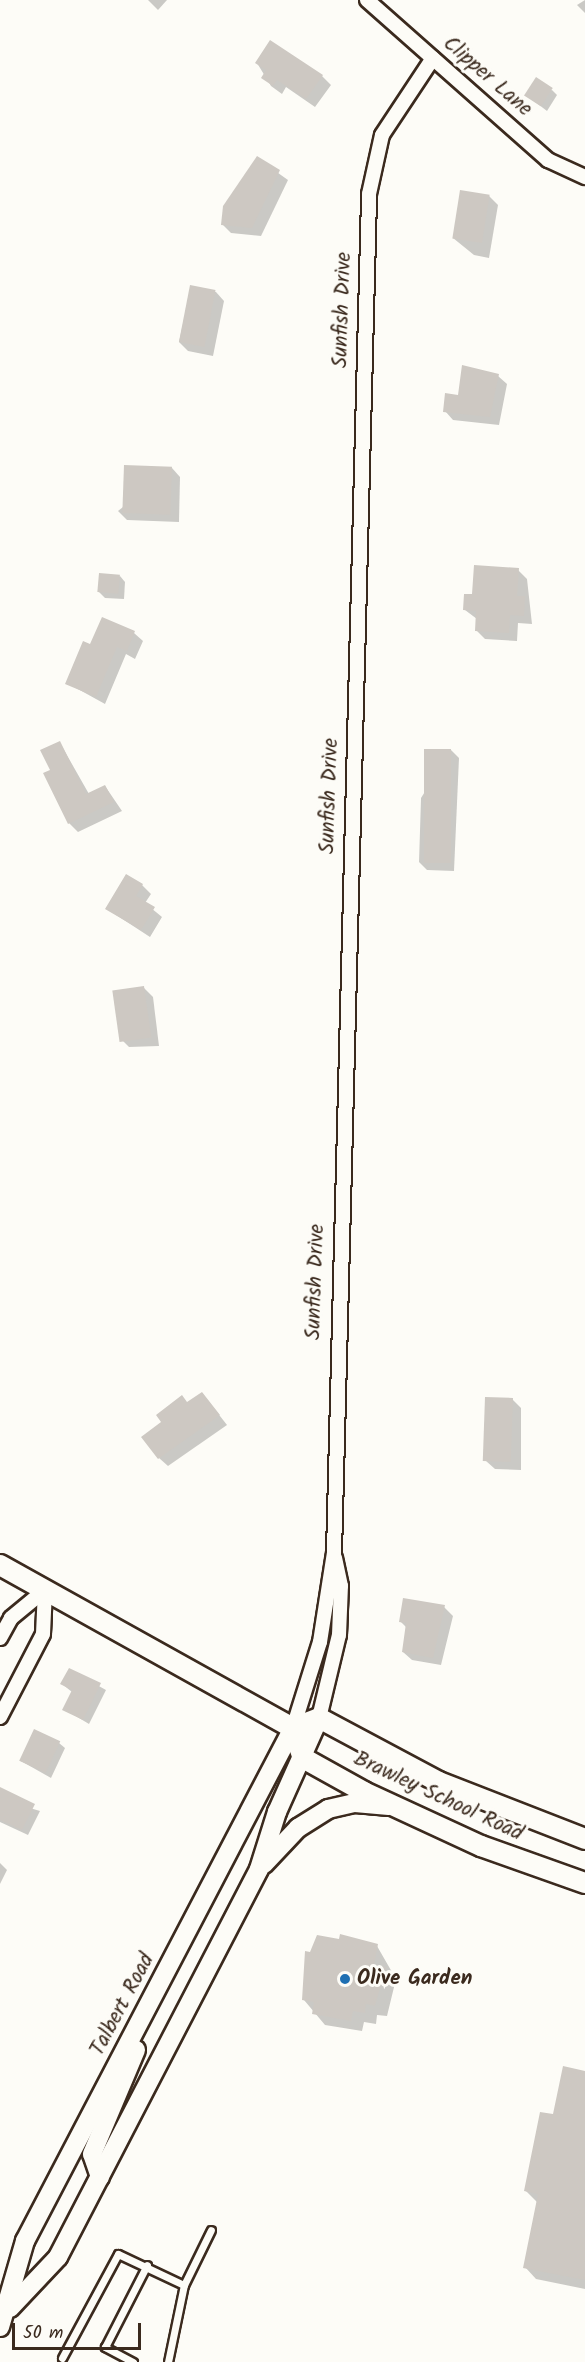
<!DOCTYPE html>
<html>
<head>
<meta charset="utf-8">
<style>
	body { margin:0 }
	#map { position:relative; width:585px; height:2362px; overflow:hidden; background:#fdfcf7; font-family:Kalam,sans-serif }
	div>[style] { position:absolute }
	.shadow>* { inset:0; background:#0003 }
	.building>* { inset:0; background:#cdc8c2; transform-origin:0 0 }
	.roads { filter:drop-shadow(2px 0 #3b2a1e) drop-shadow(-2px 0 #3b2a1e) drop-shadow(0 2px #3b2a1e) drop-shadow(0 -2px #3b2a1e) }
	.service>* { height:7px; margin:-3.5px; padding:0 3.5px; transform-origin:3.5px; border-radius:3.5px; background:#fdfcf7 }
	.minor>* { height:14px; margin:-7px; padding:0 7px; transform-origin:7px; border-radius:7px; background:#fdfcf7 }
	.tertiary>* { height:18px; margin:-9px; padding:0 9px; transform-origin:9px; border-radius:9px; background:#fdfcf7 }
	.secondary>* { height:20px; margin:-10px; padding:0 10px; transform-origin:10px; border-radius:10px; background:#fdfcf7 }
	.dots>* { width:16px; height:16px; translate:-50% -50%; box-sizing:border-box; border:3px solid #fdfcf7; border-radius:50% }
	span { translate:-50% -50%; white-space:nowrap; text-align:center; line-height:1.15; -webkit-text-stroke:6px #fdfcf7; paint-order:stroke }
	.street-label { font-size:21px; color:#3b2a1e }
	.poi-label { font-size:21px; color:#3b2a1e; font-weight:700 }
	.left { translate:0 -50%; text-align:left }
	.scale { position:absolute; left:12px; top:2323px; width:129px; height:27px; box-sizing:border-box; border:3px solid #3b2a1e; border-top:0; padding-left:8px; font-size:18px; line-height:21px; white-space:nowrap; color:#3b2a1e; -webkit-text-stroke:4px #fdfcf7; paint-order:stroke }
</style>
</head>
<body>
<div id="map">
	<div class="shadow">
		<i style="clip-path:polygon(148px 0,167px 0,158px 10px)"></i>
		<i style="clip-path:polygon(585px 0,585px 13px,577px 5px)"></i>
		<i style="clip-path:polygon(257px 63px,322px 76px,331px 85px,315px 107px,286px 87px,282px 94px,271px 86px)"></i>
		<i style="clip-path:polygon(552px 90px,557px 95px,547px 111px,526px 95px)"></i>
		<i style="clip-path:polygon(257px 158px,288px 180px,261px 236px,231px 233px,223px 225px)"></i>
		<i style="clip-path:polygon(489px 196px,498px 205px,489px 258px,474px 255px,453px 238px)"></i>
		<i style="clip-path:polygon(191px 287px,216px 292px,224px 301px,213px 356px,188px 351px,179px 342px)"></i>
		<i style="clip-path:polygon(463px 367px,498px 376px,507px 384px,499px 425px,453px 420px,445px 411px,460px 396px)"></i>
		<i style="clip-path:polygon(172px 468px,180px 477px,179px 522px,127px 520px,118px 511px)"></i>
		<i style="clip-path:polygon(518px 570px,527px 579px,532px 624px,518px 623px,517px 641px,485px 639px,477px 631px,477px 619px,465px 610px,473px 596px)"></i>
		<i style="clip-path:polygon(120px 576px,125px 582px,124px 599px,105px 598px,99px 592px)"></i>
		<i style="clip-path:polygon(134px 633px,143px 641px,135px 659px,126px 654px,105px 704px,67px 683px,91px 646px)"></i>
		<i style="clip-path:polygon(60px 743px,89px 794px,105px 786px,122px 811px,78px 832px,69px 823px,52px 771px)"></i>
		<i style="clip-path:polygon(451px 750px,459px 758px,454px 871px,427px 870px,419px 862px,421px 798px)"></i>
		<i style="clip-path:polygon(142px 885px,151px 894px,145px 903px,162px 917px,150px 937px,107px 909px)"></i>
		<i style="clip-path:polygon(144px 988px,153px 997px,159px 1046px,129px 1047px,120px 1038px)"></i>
		<i style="clip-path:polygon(202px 1393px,227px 1425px,168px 1466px,159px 1458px,188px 1403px)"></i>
		<i style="clip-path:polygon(512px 1399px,521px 1408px,521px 1470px,495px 1469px,486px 1461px)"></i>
		<i style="clip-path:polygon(444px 1607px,453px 1616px,441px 1665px,412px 1660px,403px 1652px,407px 1628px,400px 1621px)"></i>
		<i style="clip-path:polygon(70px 1670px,106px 1690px,89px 1724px,64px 1709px,72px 1692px,62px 1684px)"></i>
		<i style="clip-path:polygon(59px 1743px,65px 1748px,51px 1778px,21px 1761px)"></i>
		<i style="clip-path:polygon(0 1799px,40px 1811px,28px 1835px,0 1822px)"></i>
		<i style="clip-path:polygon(0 1863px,7px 1870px,0 1884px)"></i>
		<i style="clip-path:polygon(377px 1946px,396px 1979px,387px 2016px,377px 2015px,376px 2024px,364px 2022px,362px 2031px,325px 2025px,304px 2000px)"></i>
		<i style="clip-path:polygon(585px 2072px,585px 2289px,536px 2279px,525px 2267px,537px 2202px,525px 2190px,554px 2116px)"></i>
	</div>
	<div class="building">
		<i style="clip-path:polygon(270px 40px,323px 75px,306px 99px,277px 80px,273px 86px,261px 78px,266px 70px,255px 63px)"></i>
		<i style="left:536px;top:77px;width:20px;height:22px;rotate:33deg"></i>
		<i style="clip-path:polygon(257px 156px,280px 170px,252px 228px,221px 225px,223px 206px)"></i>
		<i style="left:460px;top:190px;width:30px;height:49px;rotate:9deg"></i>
		<i style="left:190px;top:285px;width:26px;height:58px;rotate:11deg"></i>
		<i style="clip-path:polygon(462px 365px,499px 374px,490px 417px,443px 412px,445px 393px,458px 395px)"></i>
		<i style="left:124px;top:465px;width:48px;height:48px;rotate:2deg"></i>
		<i style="clip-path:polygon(474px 565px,519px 568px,517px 596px,525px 596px,524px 616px,510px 615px,509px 633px,475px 631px,476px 611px,463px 610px,464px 594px,472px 594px)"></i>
		<i style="left:99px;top:573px;width:21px;height:19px;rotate:5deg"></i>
		<i style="clip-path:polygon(102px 617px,135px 631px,127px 651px,117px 647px,96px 697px,65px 684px,83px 641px,90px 644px)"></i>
		<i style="clip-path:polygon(60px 741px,86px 794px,105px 785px,114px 802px,68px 824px,43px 773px,50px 770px,40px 750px)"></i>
		<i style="left:424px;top:749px;width:27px;height:114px"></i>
		<i style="clip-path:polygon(126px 874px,143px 884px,136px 896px,155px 907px,141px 930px,105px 909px)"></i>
		<i style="left:144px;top:986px;width:52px;height:32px;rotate:82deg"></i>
		<i style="clip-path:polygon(202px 1392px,220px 1415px,158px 1459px,141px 1437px,161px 1422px,156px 1415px,182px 1395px,187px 1402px)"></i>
		<i style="left:485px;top:1397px;width:28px;height:64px;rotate:2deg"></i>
		<i style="clip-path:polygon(403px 1598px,445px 1605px,433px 1658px,402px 1652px,406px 1623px,399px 1622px)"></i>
		<i style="clip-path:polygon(69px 1668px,101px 1683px,83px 1720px,62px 1710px,72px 1690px,60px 1684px)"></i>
		<i style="left:34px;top:1729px;width:29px;height:35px;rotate:25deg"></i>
		<i style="clip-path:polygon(0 1787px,35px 1804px,22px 1830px,0 1820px)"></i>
		<i style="clip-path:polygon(340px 1934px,378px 1944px,374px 1965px,386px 1967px,375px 2006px,366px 2004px,365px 2013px,353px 2011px,351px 2021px,312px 2014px,314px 2002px,302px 2000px,305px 1951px,310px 1952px,317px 1935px,339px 1939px)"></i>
		<i style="clip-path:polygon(563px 2066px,585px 2071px,585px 2280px,523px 2268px,538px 2194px,524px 2191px,540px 2112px,553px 2114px)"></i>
	</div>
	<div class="roads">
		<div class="service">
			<i style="left:62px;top:2358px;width:118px;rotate:-61.7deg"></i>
			<i style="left:118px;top:2254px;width:73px;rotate:25.2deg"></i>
			<i style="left:133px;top:2362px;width:32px;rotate:-152deg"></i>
			<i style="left:105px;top:2347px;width:92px;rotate:-62.9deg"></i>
			<i style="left:168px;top:2362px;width:79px;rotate:-78.3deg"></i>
			<i style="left:184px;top:2285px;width:61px;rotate:-63.9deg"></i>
		</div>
		<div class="minor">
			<i style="left:367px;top:0;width:242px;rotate:41.5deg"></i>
			<i style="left:548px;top:160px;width:41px;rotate:24.7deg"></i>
			<i style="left:0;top:1638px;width:23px;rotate:-61deg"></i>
			<i style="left:11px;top:1618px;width:44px;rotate:-39.5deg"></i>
			<i style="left:0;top:1717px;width:93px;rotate:-62.6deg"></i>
			<i style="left:43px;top:1634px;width:44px;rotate:-87.4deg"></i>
			<i style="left:319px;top:1718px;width:85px;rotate:-76.5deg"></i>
			<i style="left:339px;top:1635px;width:49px;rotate:-87.7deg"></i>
			<i style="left:341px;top:1586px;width:29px;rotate:-102deg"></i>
			<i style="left:293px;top:1728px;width:90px;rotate:-72.6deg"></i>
			<i style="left:320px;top:1642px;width:90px;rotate:-81.1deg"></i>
			<i style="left:334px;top:1553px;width:1359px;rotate:-88.52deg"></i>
			<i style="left:369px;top:194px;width:60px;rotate:-77.6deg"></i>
			<i style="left:382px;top:135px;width:92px;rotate:-56.5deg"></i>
		</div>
		<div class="tertiary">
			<i style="left:264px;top:1864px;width:50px;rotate:-46.6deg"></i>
			<i style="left:298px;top:1828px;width:36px;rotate:-32deg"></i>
			<i style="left:328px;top:1809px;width:28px;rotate:-13deg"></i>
			<i style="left:355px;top:1803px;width:34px;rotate:5deg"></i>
			<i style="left:100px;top:2177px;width:24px;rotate:-109deg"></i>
			<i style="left:92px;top:2154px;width:113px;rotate:-67.1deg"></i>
			<i style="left:10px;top:2308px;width:70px;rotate:-46.7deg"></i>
			<i style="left:58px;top:2257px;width:437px;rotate:-62.6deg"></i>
			<i style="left:259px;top:1869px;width:60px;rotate:-72.5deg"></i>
			<i style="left:277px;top:1812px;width:103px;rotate:-65.9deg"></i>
			<i style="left:0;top:2327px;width:90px;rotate:-73.8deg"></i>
			<i style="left:25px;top:2241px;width:579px;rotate:-62.42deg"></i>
		</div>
		<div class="secondary">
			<i style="left:0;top:1565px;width:335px;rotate:29.1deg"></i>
			<i style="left:293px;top:1728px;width:32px;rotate:72deg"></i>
			<i style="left:303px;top:1758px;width:70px;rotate:29.1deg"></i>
			<i style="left:364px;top:1792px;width:129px;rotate:24.8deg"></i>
			<i style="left:481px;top:1846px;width:110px;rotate:19.6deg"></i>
			<i style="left:293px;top:1728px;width:28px;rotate:-21deg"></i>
			<i style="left:319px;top:1718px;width:136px;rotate:28.1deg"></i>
			<i style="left:439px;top:1782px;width:157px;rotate:21.3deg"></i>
		</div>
	</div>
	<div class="dots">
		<i style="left:345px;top:1979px;background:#1f6fb2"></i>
	</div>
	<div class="street-label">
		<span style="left:487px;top:77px;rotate:41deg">Clipper Lane</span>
		<span style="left:343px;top:310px;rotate:-88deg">Sunfish Drive</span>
		<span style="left:330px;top:796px;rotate:-88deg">Sunfish Drive</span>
		<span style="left:316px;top:1282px;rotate:-88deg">Sunfish Drive</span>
		<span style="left:438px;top:1797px;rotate:25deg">Brawley School Road</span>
		<span style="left:123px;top:2005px;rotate:-62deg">Talbert Road</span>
	</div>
	<div class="poi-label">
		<span class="left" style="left:357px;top:1979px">Olive Garden</span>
	</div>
	<div class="scale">50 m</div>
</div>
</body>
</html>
